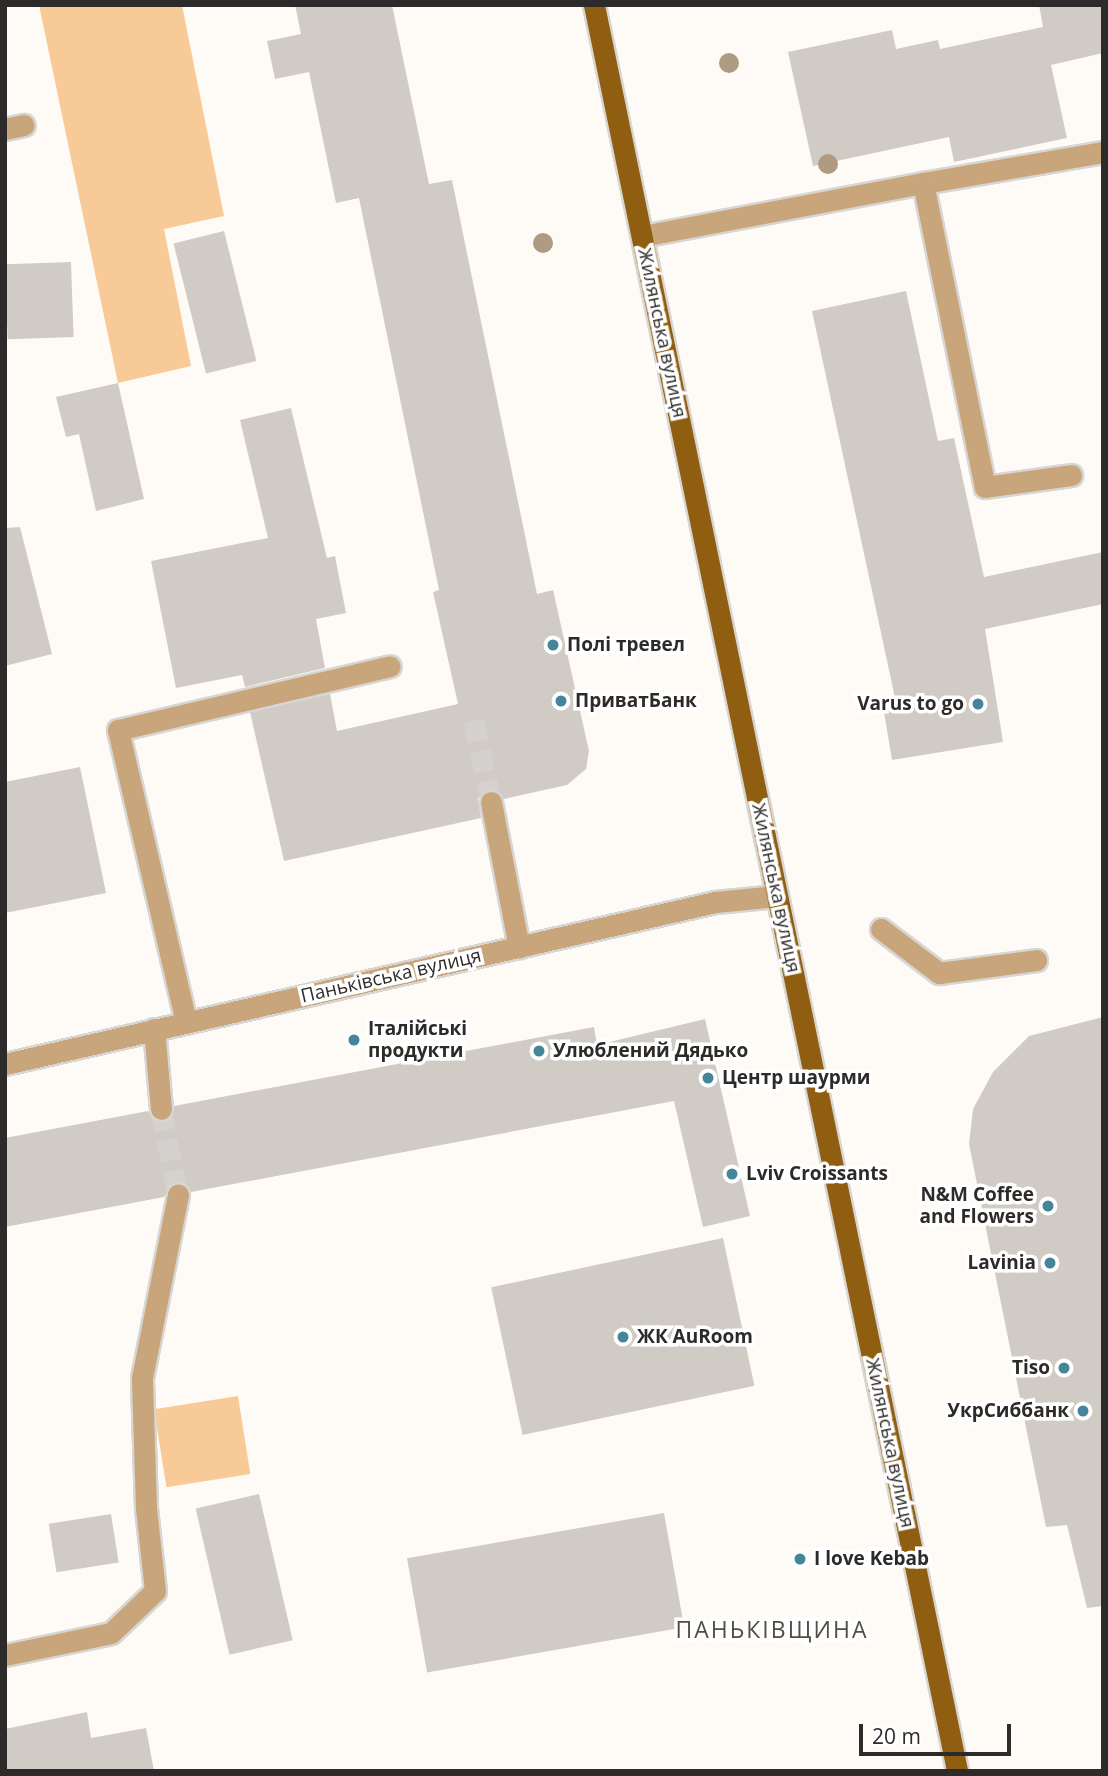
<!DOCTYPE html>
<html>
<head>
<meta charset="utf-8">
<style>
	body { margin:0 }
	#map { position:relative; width:1108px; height:1776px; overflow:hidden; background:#fefbf7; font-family:"Open Sans",sans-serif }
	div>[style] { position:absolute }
	.green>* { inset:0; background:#f7ca97; transform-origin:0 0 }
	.building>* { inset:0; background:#d0cbc5; transform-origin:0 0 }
	.minor-tunnel>* { height:21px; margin-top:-10.5px; transform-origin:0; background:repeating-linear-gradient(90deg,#d4d1ce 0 21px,transparent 0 31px) }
	.roads { filter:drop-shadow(2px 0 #d8d6d2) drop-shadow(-2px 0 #d8d6d2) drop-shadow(0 2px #d8d6d2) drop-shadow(0 -2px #d8d6d2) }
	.minor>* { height:21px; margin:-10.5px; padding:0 10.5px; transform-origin:10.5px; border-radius:10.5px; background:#c9a57b }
	.major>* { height:21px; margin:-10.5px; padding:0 10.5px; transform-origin:10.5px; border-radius:10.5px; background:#905e11 }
	.trees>* { width:20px; height:20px; margin:-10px; border-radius:50%; background:#af9b81 }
	.dots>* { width:19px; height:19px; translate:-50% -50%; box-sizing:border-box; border:4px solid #fff; border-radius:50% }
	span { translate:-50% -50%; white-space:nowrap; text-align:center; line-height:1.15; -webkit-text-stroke:7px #fff; paint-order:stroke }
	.street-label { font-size:19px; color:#2d2b29 }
	.poi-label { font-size:19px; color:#2d2b29; font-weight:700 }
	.left { translate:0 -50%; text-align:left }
	.right { translate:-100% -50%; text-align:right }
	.quarter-label { font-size:23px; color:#514d48; letter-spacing:2px }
	.frame { position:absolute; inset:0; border:7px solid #2d2b29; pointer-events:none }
	.scale { position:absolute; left:859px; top:1724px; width:152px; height:32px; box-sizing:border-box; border:4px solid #2d2b29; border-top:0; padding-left:9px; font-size:21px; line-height:24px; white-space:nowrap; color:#2d2b29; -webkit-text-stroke:5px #fff; paint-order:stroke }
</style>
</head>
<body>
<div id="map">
	<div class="green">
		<i style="clip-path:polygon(39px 5px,182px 5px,224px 216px,164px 229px,191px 366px,118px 383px)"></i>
		<i style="left:238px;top:1396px;width:79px;height:85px;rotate:81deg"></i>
	</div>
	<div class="building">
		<i style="clip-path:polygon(295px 5px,392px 5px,429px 184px,452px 180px,537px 594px,553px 590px,589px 751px,586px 769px,567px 785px,504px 799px,496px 790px,483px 792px,478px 798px,481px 818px,284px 861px,250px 712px,330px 694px,337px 731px,458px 704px,433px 592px,439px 590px,359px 198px,336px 203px,309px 72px,275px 79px,267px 41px,301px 34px)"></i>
		<i style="clip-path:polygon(1039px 5px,1103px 5px,1103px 53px,1051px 65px,1067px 138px,954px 162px,949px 137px,813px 166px,788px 52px,892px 30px,896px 49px,938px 40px,940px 49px,1043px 27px)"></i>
		<i style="left:224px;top:231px;width:134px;height:52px;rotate:76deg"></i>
		<i style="left:71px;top:262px;width:75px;height:66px;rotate:88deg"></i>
		<i style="clip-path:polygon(906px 291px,938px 441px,954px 438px,984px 577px,1103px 552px,1103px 604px,985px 629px,1003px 742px,892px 760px,882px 700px,895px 698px,812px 311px)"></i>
		<i style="clip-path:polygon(118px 383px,144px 499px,96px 511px,79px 434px,66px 437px,56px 397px)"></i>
		<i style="clip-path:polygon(291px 408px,327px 558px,335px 556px,346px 613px,316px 619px,325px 668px,245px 687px,242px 675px,176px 688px,151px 561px,268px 538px,240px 420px)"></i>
		<i style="clip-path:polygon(20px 527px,52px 654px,5px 666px,5px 528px)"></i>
		<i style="clip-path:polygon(80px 767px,106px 893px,5px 913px,5px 782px)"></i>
		<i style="clip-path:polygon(1103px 1017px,1103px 1606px,1087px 1608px,1067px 1525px,1046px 1527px,969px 1144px,973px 1109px,993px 1072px,1029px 1036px)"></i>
		<i style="clip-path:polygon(705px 1019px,750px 1216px,703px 1227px,674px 1101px,191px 1192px,186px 1185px,174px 1182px,164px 1197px,5px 1227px,5px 1138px,148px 1111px,155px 1121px,163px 1122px,173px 1115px,174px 1106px,594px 1027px,597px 1045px)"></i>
		<i style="left:723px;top:1238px;width:151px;height:237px;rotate:78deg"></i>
		<i style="left:259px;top:1494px;width:150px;height:65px;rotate:77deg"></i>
		<i style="left:664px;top:1513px;width:116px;height:261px;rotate:80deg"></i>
		<i style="left:111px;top:1514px;width:49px;height:63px;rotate:81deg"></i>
		<i style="clip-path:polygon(87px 1712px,91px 1738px,146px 1728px,154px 1771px,5px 1771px,5px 1729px)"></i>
	</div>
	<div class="minor-tunnel">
		<i style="left:474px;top:720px;width:84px;rotate:78.3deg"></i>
		<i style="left:161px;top:1109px;width:88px;rotate:78.8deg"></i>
	</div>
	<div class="roads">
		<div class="minor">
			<i style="left:5px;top:129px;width:19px;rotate:-12deg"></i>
			<i style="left:923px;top:183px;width:183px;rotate:-9.8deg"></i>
			<i style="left:642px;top:236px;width:286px;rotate:-10.7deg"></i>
			<i style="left:923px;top:183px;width:310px;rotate:78.5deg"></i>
			<i style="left:985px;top:487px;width:87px;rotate:-7.9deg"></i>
			<i style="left:491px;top:802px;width:148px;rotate:79.1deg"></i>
			<i style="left:881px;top:929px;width:73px;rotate:37.2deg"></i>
			<i style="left:939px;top:973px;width:98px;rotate:-7.6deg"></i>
			<i style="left:186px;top:1022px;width:300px;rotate:-103.1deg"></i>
			<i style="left:118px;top:730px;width:279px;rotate:-13.2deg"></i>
			<i style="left:154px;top:1029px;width:80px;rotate:85deg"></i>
			<i style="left:5px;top:1064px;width:728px;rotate:-12.85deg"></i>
			<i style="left:715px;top:902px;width:62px;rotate:-5.5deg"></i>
			<i style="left:5px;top:1655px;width:108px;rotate:-11.7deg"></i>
			<i style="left:111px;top:1633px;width:61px;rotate:-43.7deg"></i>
			<i style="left:155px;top:1591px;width:83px;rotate:-96.2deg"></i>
			<i style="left:146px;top:1508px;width:130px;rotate:-91.8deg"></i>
			<i style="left:142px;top:1378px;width:187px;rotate:-78.9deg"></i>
		</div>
		<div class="major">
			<i style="left:594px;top:5px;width:1803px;rotate:78.38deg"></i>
		</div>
	</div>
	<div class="trees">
		<i style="left:729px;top:63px"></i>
		<i style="left:828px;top:164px"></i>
		<i style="left:543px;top:243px"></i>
	</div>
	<div class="dots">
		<i style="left:553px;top:645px;background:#458599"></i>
		<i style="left:561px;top:701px;background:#458599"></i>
		<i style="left:978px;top:704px;background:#458599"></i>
		<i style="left:354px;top:1040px;background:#458599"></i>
		<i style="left:539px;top:1051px;background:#458599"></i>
		<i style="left:708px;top:1078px;background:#458599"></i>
		<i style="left:732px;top:1174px;background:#458599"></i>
		<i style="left:1048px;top:1206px;background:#458599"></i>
		<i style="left:1050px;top:1263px;background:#458599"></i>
		<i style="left:623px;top:1337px;background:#458599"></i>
		<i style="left:1064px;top:1368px;background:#458599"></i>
		<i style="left:1083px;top:1411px;background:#458599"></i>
		<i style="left:800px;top:1559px;background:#458599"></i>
	</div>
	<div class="street-label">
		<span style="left:662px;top:333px;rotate:78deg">Жилянська вулиця</span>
		<span style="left:776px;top:888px;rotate:78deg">Жилянська вулиця</span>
		<span style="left:391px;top:976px;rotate:-13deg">Паньківська вулиця</span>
		<span style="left:890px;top:1443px;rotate:78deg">Жилянська вулиця</span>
	</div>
	<div class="poi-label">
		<span class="left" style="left:567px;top:645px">Полі тревел</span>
		<span class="left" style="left:575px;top:701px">ПриватБанк</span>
		<span class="right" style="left:964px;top:704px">Varus to go</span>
		<span class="left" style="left:368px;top:1040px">Італійські<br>продукти</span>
		<span class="left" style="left:553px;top:1051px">Улюблений Дядько</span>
		<span class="left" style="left:722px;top:1078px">Центр шаурми</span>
		<span class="left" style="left:746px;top:1174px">Lviv Croissants</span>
		<span class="right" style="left:1034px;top:1206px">N&amp;M Coffee<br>and Flowers</span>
		<span class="right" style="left:1036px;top:1263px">Lavinia</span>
		<span class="left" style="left:637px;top:1337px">ЖК AuRoom</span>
		<span class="right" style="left:1050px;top:1368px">Tiso</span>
		<span class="right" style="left:1069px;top:1411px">УкрСиббанк</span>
		<span class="left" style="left:814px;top:1559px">I love Kebab</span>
	</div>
	<div class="quarter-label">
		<span style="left:772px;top:1629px">ПАНЬКІВЩИНА</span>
	</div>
	<div class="frame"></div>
	<div class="scale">20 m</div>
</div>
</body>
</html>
